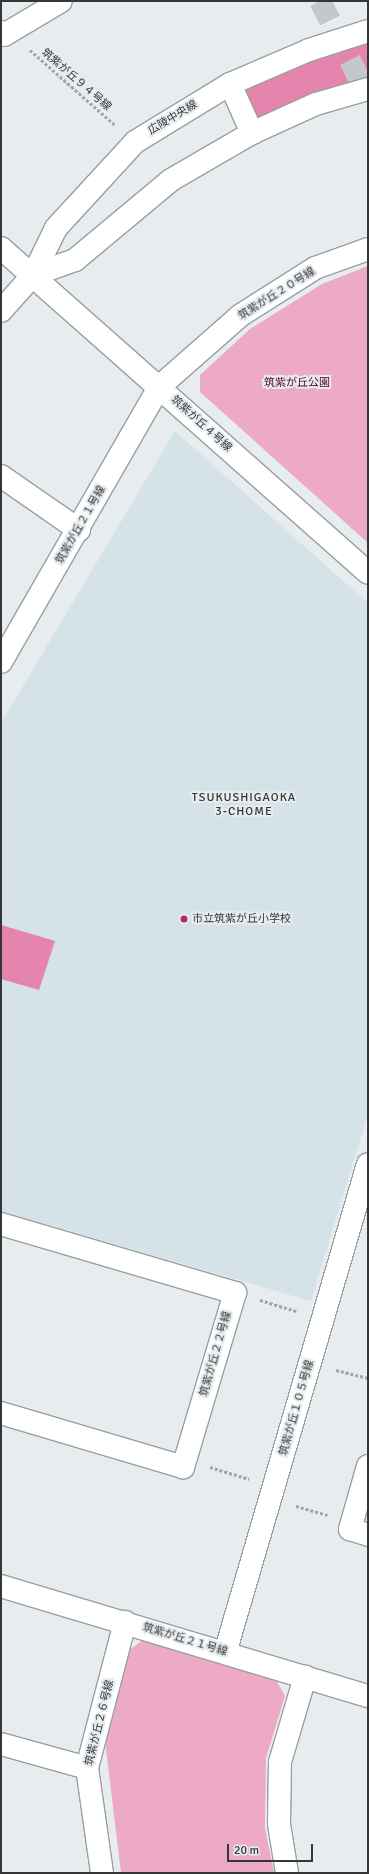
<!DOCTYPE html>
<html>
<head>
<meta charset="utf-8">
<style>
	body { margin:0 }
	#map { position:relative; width:369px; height:1874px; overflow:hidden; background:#e7ecef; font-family:Signika,"Noto Sans JP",sans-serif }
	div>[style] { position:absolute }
	.built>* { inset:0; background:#d5e2e8 }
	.green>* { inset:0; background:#edaac4 }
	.water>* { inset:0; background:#e584ac }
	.river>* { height:51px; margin:-25.5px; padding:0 25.5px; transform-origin:25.5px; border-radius:25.5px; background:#e584ac }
	.minor-tunnel>* { height:22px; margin-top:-11px; transform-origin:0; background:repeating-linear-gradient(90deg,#c3c8ca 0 22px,transparent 0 33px) }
	.path>* { height:2.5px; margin-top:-1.25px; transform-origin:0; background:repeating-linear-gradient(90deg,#a2a6a8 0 3px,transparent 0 5px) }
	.roads { filter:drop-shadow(1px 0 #9a9fa1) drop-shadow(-1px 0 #9a9fa1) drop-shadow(0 1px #9a9fa1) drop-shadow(0 -1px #9a9fa1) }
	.minor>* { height:22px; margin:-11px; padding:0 11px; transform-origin:11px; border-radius:11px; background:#fff }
	.dots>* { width:11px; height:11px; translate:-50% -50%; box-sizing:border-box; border:2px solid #e7ecef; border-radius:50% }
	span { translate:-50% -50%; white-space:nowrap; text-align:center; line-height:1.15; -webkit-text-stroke:4px #e7ecef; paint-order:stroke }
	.street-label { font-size:11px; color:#343637 }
	.park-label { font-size:11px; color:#590033 }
	.poi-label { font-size:11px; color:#343637 }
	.left { translate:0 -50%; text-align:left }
	.neighbourhood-label { font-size:12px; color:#343637; letter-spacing:1px }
	.frame { position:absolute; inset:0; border:2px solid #343637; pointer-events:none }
	.scale { position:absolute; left:227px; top:1844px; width:86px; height:18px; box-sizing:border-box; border:2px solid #343637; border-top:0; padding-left:5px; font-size:12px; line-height:14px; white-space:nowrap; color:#343637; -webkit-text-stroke:3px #e7ecef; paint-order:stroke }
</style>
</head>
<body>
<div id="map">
	<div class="built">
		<i style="clip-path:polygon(175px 431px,368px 603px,368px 1114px,311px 1301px,1px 1211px,1px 723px)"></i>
	</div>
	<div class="green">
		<i style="clip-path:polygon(368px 266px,368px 543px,200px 392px,200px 375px,250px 329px,322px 284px)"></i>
		<i style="clip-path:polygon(143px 1640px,276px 1680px,285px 1696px,266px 1758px,265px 1828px,274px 1873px,121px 1873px,105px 1741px,129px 1650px)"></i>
	</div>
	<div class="water">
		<i style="clip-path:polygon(1px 925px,55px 941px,39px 990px,1px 979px)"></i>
	</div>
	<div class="river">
		<i style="left:260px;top:97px;width:114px;rotate:-18.9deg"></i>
	</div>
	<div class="minor-tunnel">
		<i style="left:320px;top:1px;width:106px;rotate:63.2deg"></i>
	</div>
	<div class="path">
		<i style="left:30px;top:50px;width:113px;rotate:41.4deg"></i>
		<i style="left:260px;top:1300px;width:39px;rotate:17deg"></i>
		<i style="left:336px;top:1370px;width:33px;rotate:14deg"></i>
		<i style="left:210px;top:1467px;width:41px;rotate:17.1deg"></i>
		<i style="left:296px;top:1506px;width:33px;rotate:16deg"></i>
	</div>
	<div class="roads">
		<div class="minor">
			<i style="left:1px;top:32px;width:4px;rotate:45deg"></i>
			<i style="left:4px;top:35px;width:66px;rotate:-30.8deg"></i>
			<i style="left:230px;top:84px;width:54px;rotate:65.8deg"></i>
			<i style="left:1px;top:248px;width:490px;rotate:41.5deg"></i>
			<i style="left:33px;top:275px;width:45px;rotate:-19.7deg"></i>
			<i style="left:75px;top:260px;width:125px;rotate:-39.8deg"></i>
			<i style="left:171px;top:180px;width:94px;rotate:-30.1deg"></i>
			<i style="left:252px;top:133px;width:70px;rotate:-24.4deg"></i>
			<i style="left:316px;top:104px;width:54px;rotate:-16.1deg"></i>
			<i style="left:1px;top:311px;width:48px;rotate:-48.4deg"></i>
			<i style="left:33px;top:275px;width:52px;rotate:-63.9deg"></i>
			<i style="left:56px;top:228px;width:117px;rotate:-47.4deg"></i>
			<i style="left:135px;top:142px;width:111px;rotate:-31.4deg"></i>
			<i style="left:230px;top:84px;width:86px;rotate:-23.3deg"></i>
			<i style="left:309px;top:50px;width:62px;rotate:-17.9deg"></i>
			<i style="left:1px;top:476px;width:95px;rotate:34.7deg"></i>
			<i style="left:1px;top:662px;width:317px;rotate:-60.1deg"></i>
			<i style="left:159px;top:387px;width:109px;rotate:-41.3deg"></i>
			<i style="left:241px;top:315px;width:88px;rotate:-32.4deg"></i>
			<i style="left:315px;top:268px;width:56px;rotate:-19.7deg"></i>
			<i style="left:1px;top:1224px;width:244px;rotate:16.4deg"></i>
			<i style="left:235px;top:1293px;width:182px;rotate:106.6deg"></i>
			<i style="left:183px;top:1467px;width:190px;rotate:-163.5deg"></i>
			<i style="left:368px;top:1466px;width:66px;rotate:105.9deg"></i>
			<i style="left:350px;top:1529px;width:19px;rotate:18deg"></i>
			<i style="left:1px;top:1586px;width:383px;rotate:16.7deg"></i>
			<i style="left:225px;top:1653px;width:509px;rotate:-73.7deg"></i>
			<i style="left:1px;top:1744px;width:89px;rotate:15.6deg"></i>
			<i style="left:102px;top:1873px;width:106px;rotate:-98.1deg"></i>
			<i style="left:87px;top:1768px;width:151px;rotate:-75.4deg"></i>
			<i style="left:287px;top:1873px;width:50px;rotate:-99.3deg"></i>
			<i style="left:279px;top:1824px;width:62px;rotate:-89.1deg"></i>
			<i style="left:280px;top:1762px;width:89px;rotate:-73.6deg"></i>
		</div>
	</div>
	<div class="dots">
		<i style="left:184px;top:919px;background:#b02a6e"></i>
	</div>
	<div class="street-label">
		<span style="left:76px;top:80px;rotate:41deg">筑紫が丘９４号線</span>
		<span style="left:173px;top:118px;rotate:-31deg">広陵中央線</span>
		<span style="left:277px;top:294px;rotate:-32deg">筑紫が丘２０号線</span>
		<span style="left:201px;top:424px;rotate:42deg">筑紫が丘４号線</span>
		<span style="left:81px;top:525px;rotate:-60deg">筑紫が丘２１号線</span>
		<span style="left:216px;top:1354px;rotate:-74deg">筑紫が丘２２号線</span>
		<span style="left:297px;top:1408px;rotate:-74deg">筑紫が丘１０５号線</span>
		<span style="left:185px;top:1640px;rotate:17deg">筑紫が丘２１号線</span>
		<span style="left:100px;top:1723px;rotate:-76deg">筑紫が丘２６号線</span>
	</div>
	<div class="park-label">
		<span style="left:297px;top:383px">筑紫が丘公園</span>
	</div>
	<div class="poi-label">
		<span class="left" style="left:192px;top:919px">市立筑紫が丘小学校</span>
	</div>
	<div class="neighbourhood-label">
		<span style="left:244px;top:805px">TSUKUSHIGAOKA<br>3-CHOME</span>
	</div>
	<div class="frame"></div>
	<div class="scale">20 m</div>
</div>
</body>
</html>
